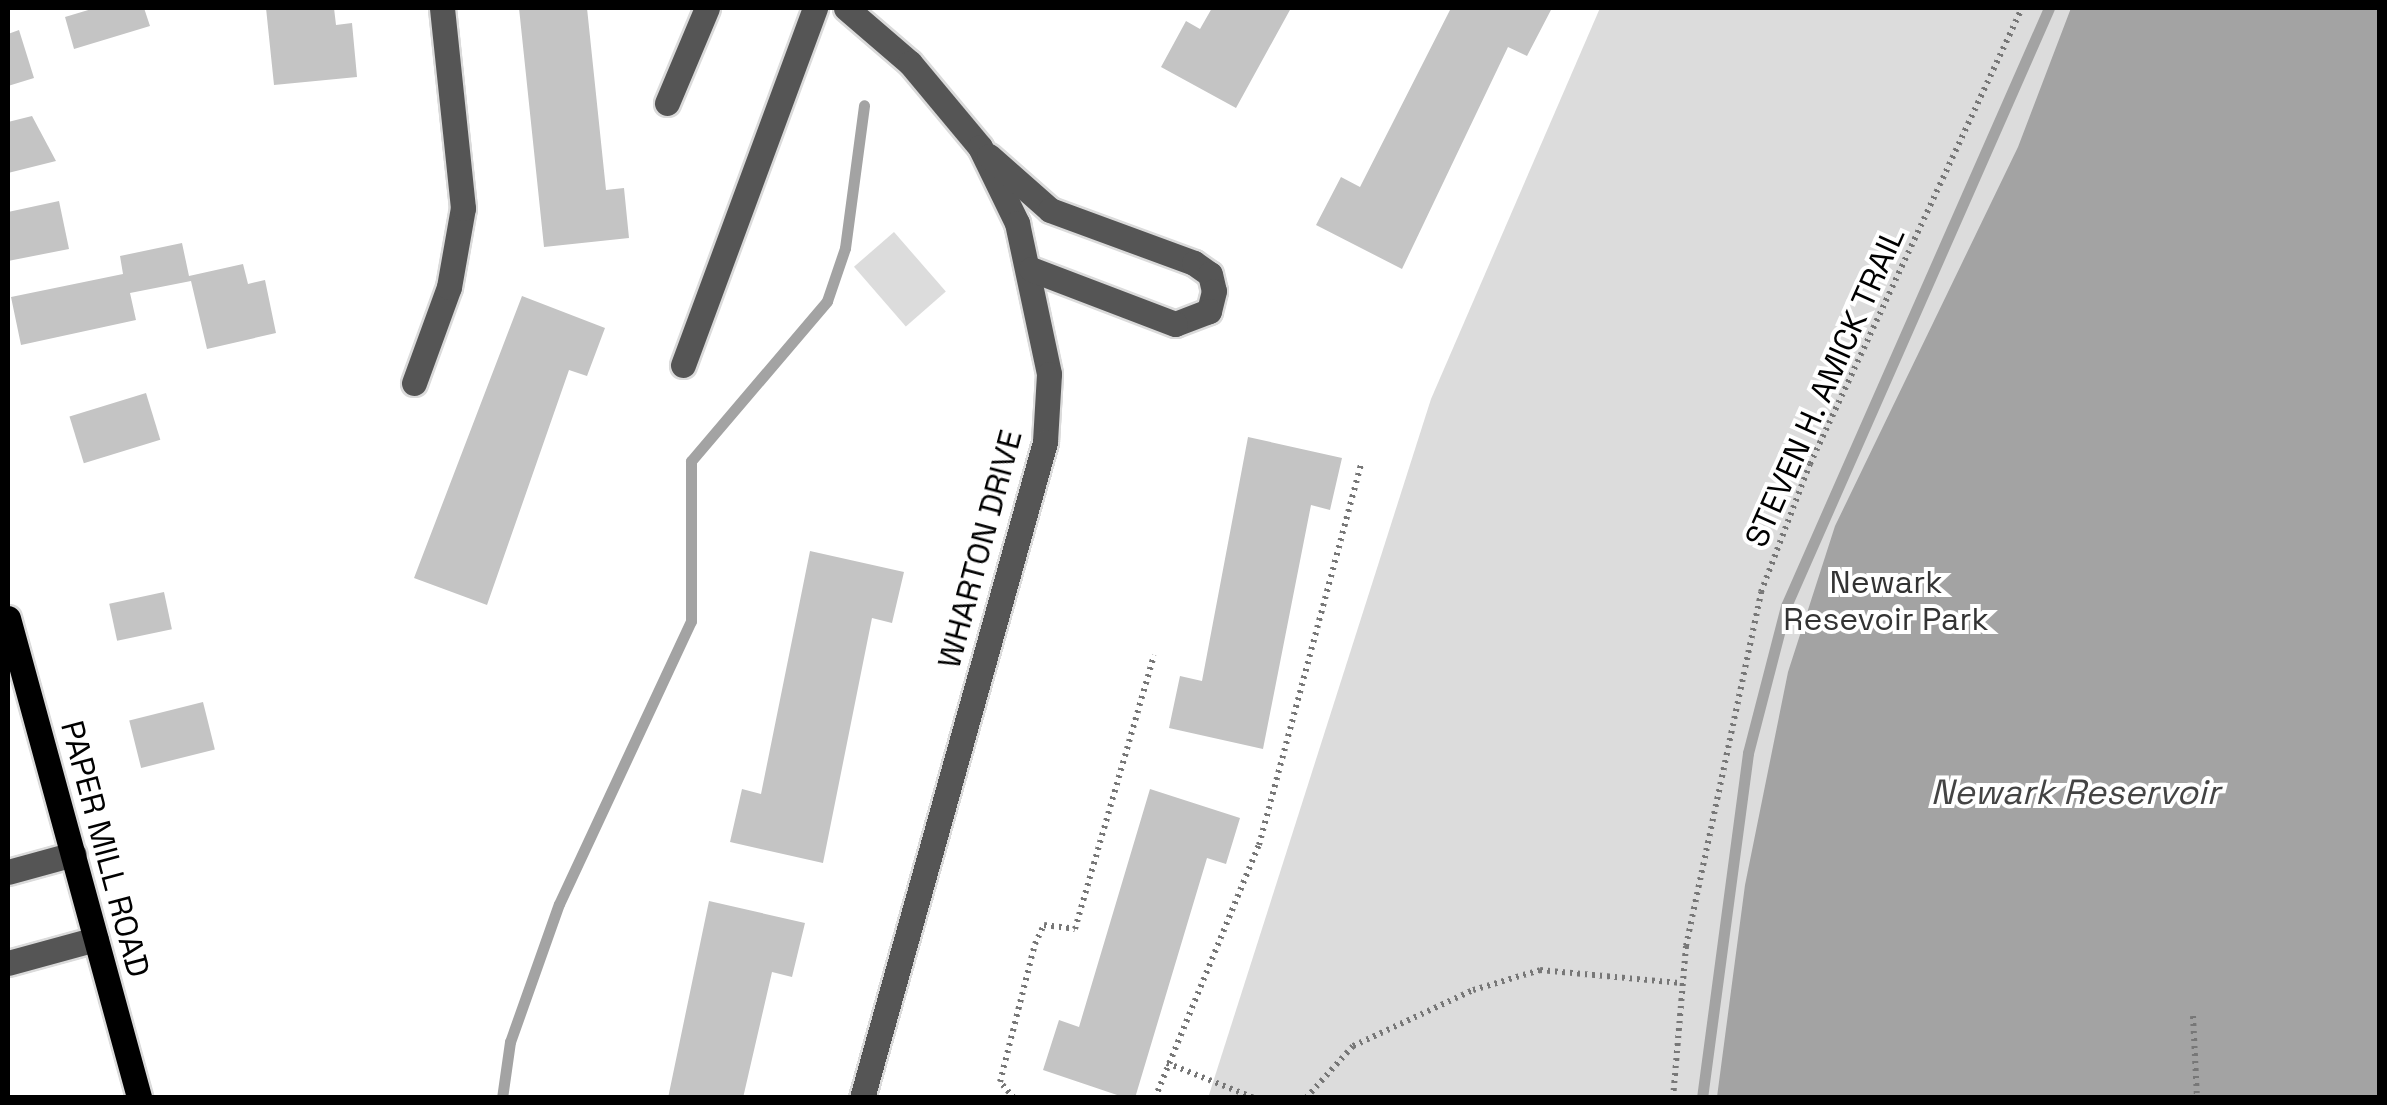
<!DOCTYPE html>
<html>
<head>
<meta charset="utf-8">
<style>
	body { margin:0 }
	#map { position:relative; width:2387px; height:1105px; overflow:hidden; background:#fff; font-family:"Space Grotesk",sans-serif }
	div>[style] { position:absolute }
	.green>* { inset:0; background:#dcdcdc; transform-origin:0 0 }
	.water>* { inset:0; background:#a3a3a3 }
	.stream>* { height:11px; margin:-5.5px; padding:0 5.5px; transform-origin:5.5px; border-radius:5.5px; background:#a3a3a3 }
	.building>* { inset:0; background:#c4c4c4; transform-origin:0 0 }
	.path>* { height:6px; margin-top:-3px; transform-origin:0; background:repeating-linear-gradient(90deg,#777 0 2.5px,transparent 0 7.5px) }
	.roads { filter:drop-shadow(2px 0 #dbdbdb) drop-shadow(-2px 0 #dbdbdb) drop-shadow(0 2px #dbdbdb) drop-shadow(0 -2px #dbdbdb) }
	.minor>* { height:25px; margin:-12.5px; padding:0 12.5px; transform-origin:12.5px; border-radius:12.5px; background:#555 }
	.major>* { height:25px; margin:-12.5px; padding:0 12.5px; transform-origin:12.5px; border-radius:12.5px; background:#000 }
	span { translate:-50% -50%; white-space:nowrap; text-align:center; line-height:1.15; -webkit-text-stroke:8px #fff; paint-order:stroke }
	.street-label { font-size:32px; color:#000 }
	.park-label { font-size:32px; color:#333 }
	.water-label { font-size:35px; color:#444; font-style:italic }
	.frame { position:absolute; inset:0; border:10px solid #000; pointer-events:none }
</style>
</head>
<body>
<div id="map">
	<div class="green">
		<i style="clip-path:polygon(1600px 8px,2379px 8px,2379px 1097px,1208px 1098px,1431px 399px)"></i>
		<i style="left:894px;top:232px;width:79px;height:53px;rotate:49deg"></i>
	</div>
	<div class="water">
		<i style="clip-path:polygon(2071px 8px,2379px 8px,2379px 1097px,1717px 1097px,1745px 885px,1788px 672px,1835px 526px,2018px 147px)"></i>
	</div>
	<div class="stream">
		<i style="left:502px;top:1098px;width:57px;rotate:-81.9deg"></i>
		<i style="left:510px;top:1042px;width:146px;rotate:-70.5deg"></i>
		<i style="left:559px;top:904px;width:312px;rotate:-65deg"></i>
		<i style="left:691px;top:621px;width:160px;rotate:-90deg"></i>
		<i style="left:691px;top:461px;width:210px;rotate:-49.6deg"></i>
		<i style="left:827px;top:301px;width:56px;rotate:-71.2deg"></i>
		<i style="left:845px;top:248px;width:144px;rotate:-82.4deg"></i>
		<i style="left:1702px;top:1098px;width:348px;rotate:-82.4deg"></i>
		<i style="left:1748px;top:753px;width:152px;rotate:-75.5deg"></i>
		<i style="left:1786px;top:606px;width:653px;rotate:-66.26deg"></i>
	</div>
	<div class="building">
		<i style="clip-path:polygon(95px 8px,144px 8px,150px 26px,74px 49px,65px 17px)"></i>
		<i style="clip-path:polygon(266px 8px,334px 8px,336px 25px,352px 23px,357px 77px,274px 85px)"></i>
		<i style="clip-path:polygon(519px 8px,587px 8px,606px 190px,624px 188px,629px 238px,544px 247px)"></i>
		<i style="clip-path:polygon(1212px 8px,1291px 8px,1236px 108px,1161px 67px,1186px 21px,1200px 29px)"></i>
		<i style="clip-path:polygon(1451px 8px,1552px 8px,1527px 56px,1508px 47px,1402px 269px,1316px 225px,1341px 177px,1360px 187px)"></i>
		<i style="clip-path:polygon(19px 30px,34px 78px,8px 86px,8px 34px)"></i>
		<i style="clip-path:polygon(32px 116px,56px 161px,8px 173px,8px 122px)"></i>
		<i style="clip-path:polygon(59px 201px,69px 249px,8px 261px,8px 212px)"></i>
		<i style="clip-path:polygon(182px 243px,189px 276px,243px 264px,248px 284px,265px 280px,276px 333px,207px 349px,191px 281px,130px 293px,136px 320px,21px 345px,11px 297px,123px 274px,120px 256px)"></i>
		<i style="clip-path:polygon(522px 296px,605px 328px,587px 376px,569px 370px,487px 605px,414px 578px)"></i>
		<i style="left:146px;top:393px;width:49px;height:80px;rotate:73deg"></i>
		<i style="clip-path:polygon(1248px 437px,1342px 458px,1330px 510px,1311px 505px,1263px 749px,1169px 728px,1180px 676px,1202px 681px)"></i>
		<i style="clip-path:polygon(810px 551px,904px 572px,892px 623px,872px 618px,823px 863px,730px 842px,742px 789px,761px 794px)"></i>
		<i style="left:164px;top:592px;width:38px;height:56px;rotate:78deg"></i>
		<i style="left:203px;top:702px;width:49px;height:76px;rotate:76deg"></i>
		<i style="clip-path:polygon(1150px 789px,1240px 818px,1226px 864px,1207px 858px,1135px 1098px,1126px 1098px,1043px 1070px,1059px 1020px,1079px 1027px)"></i>
		<i style="clip-path:polygon(709px 901px,805px 923px,792px 977px,772px 972px,743px 1098px,668px 1098px)"></i>
	</div>
	<div class="path">
		<i style="left:2193px;top:1016px;width:82px;rotate:87.2deg"></i>
		<i style="left:1167px;top:1063px;width:94px;rotate:21.9deg"></i>
		<i style="left:1014px;top:1098px;width:21px;rotate:-131deg"></i>
		<i style="left:1000px;top:1082px;width:142px;rotate:-75.8deg"></i>
		<i style="left:1035px;top:944px;width:21px;rotate:-65deg"></i>
		<i style="left:1044px;top:925px;width:31px;rotate:7deg"></i>
		<i style="left:1075px;top:929px;width:285px;rotate:-73.9deg"></i>
		<i style="left:1155px;top:1098px;width:274px;rotate:-67.7deg"></i>
		<i style="left:1259px;top:845px;width:394px;rotate:-75deg"></i>
		<i style="left:1306px;top:1098px;width:70px;rotate:-47.9deg"></i>
		<i style="left:1353px;top:1046px;width:132px;rotate:-25deg"></i>
		<i style="left:1473px;top:990px;width:70px;rotate:-16.6deg"></i>
		<i style="left:1540px;top:970px;width:142px;rotate:5.3deg"></i>
		<i style="left:1673px;top:1098px;width:153px;rotate:-85.1deg"></i>
		<i style="left:1686px;top:946px;width:362px;rotate:-78deg"></i>
		<i style="left:1761px;top:592px;width:137px;rotate:-69.1deg"></i>
		<i style="left:1810px;top:464px;width:503px;rotate:-65.07deg"></i>
	</div>
	<div class="roads">
		<div class="minor">
			<i style="left:846px;top:8px;width:84px;rotate:40.7deg"></i>
			<i style="left:910px;top:63px;width:109px;rotate:50.2deg"></i>
			<i style="left:980px;top:147px;width:85px;rotate:64deg"></i>
			<i style="left:1017px;top:223px;width:154px;rotate:78deg"></i>
			<i style="left:1049px;top:374px;width:68px;rotate:93.4deg"></i>
			<i style="left:1045px;top:442px;width:681px;rotate:105.59deg"></i>
			<i style="left:667px;top:103px;width:103px;rotate:-67.2deg"></i>
			<i style="left:989px;top:156px;width:81px;rotate:41.5deg"></i>
			<i style="left:1050px;top:210px;width:153px;rotate:20.2deg"></i>
			<i style="left:1194px;top:263px;width:19px;rotate:35deg"></i>
			<i style="left:1210px;top:274px;width:17px;rotate:77deg"></i>
			<i style="left:1214px;top:291px;width:21px;rotate:104deg"></i>
			<i style="left:1209px;top:311px;width:36px;rotate:159deg"></i>
			<i style="left:1175px;top:324px;width:154px;rotate:-159.1deg"></i>
			<i style="left:683px;top:365px;width:381px;rotate:-69.7deg"></i>
			<i style="left:414px;top:383px;width:102px;rotate:-70deg"></i>
			<i style="left:449px;top:287px;width:80px;rotate:-80deg"></i>
			<i style="left:463px;top:208px;width:201px;rotate:-96deg"></i>
			<i style="left:8px;top:872px;width:68px;rotate:-15.3deg"></i>
			<i style="left:8px;top:963px;width:91px;rotate:-15.3deg"></i>
		</div>
		<div class="major">
			<i style="left:8px;top:618px;width:498px;rotate:74.7deg"></i>
		</div>
	</div>
	<div class="street-label">
		<span style="left:1825px;top:387px;rotate:-66deg">STEVEN H. AMICK TRAIL</span>
		<span style="left:980px;top:549px;rotate:-75deg">WHARTON DRIVE</span>
		<span style="left:105px;top:849px;rotate:75deg">PAPER MILL ROAD</span>
	</div>
	<div class="park-label">
		<span style="left:1886px;top:601px">Newark<br>Resevoir Park</span>
	</div>
	<div class="water-label">
		<span style="left:2075px;top:792px">Newark Reservoir</span>
	</div>
	<div class="frame"></div>
</div>
</body>
</html>
